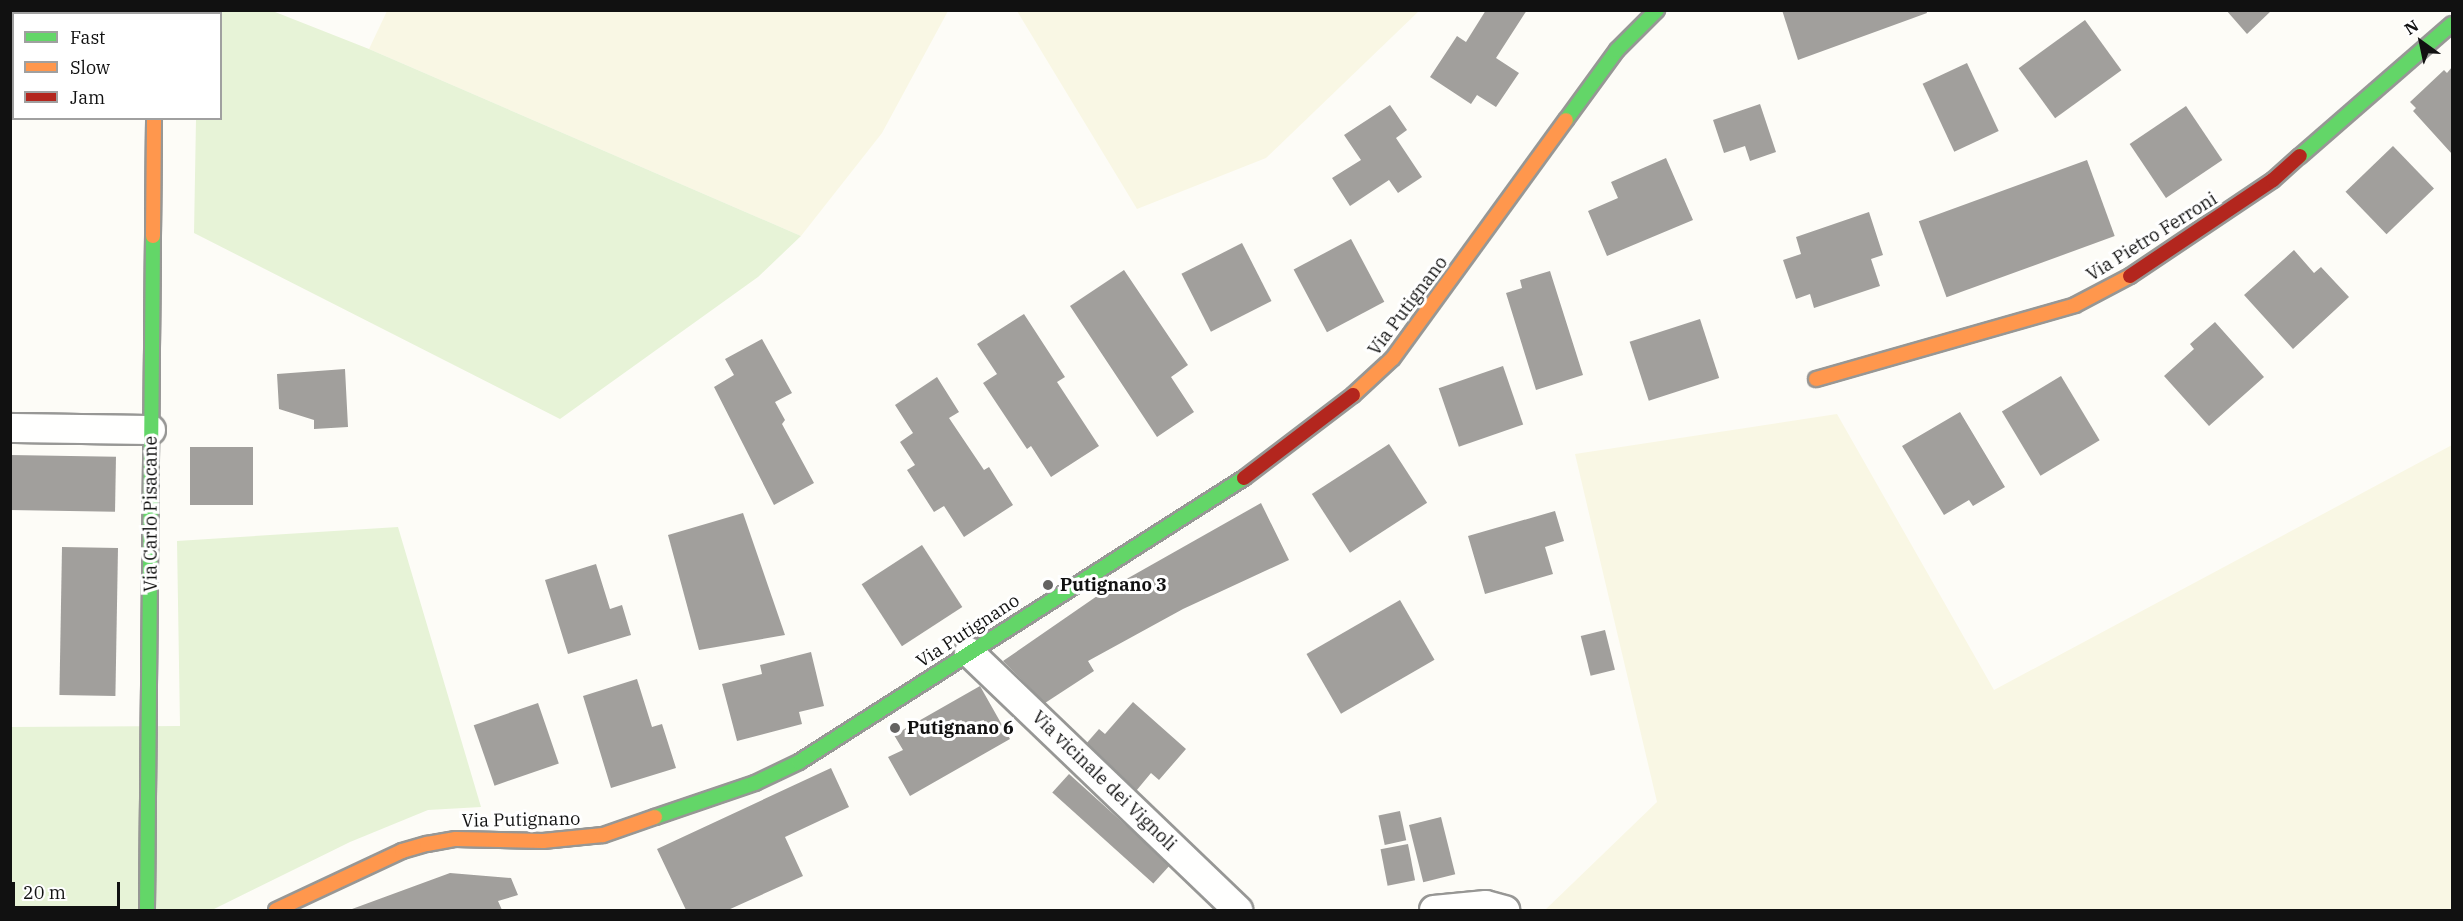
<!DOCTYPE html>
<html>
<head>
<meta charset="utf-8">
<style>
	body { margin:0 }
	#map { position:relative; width:2463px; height:921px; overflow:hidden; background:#fdfcf7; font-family:"IBM Plex Serif",serif }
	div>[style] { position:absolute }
	.farmland>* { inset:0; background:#f9f7e4 }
	.green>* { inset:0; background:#e7f3d7 }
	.building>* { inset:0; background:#a19f9c; transform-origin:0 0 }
	.roads { filter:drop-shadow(2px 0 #979795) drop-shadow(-2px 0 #979795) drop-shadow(0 2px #979795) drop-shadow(0 -2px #979795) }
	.street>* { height:28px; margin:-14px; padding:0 14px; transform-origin:14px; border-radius:14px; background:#fffffe }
	.fast>* { height:14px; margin:-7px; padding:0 7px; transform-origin:7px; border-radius:7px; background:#63d668 }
	.slow>* { height:14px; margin:-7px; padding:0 7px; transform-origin:7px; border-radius:7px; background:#ff974d }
	.jam>* { height:14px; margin:-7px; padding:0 7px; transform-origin:7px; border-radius:7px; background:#b3261e }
	.dots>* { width:16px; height:16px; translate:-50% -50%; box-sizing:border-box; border:3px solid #fff; border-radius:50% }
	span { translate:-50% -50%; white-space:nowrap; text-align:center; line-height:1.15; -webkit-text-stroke:6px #fff; paint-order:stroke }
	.street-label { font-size:18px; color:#111 }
	.poi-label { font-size:18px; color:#111; font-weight:700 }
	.left { translate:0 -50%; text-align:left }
	.frame { position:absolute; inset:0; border:12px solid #111; pointer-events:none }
	.legend { position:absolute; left:12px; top:12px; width:210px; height:108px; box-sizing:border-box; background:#fff; border:2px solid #a0a0a0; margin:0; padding:8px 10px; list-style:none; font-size:18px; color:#111 }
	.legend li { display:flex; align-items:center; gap:12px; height:30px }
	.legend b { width:30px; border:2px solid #a0a0a0 }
	.north { position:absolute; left:2391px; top:12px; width:60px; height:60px; -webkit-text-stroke:4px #fff; paint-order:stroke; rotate:327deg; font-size:16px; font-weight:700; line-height:24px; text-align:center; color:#111 }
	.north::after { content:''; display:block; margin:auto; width:21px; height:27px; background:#111; clip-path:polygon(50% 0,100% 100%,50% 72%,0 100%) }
	.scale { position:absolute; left:12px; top:882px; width:108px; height:27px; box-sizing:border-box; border:3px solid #111; border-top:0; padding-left:8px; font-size:18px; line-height:21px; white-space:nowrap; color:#111; -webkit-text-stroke:4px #fff; paint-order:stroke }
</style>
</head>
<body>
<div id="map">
	<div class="farmland">
		<i style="clip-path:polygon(387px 11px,948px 11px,882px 133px,801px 236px,369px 49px)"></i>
		<i style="clip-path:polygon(1017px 11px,1419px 11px,1266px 158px,1137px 209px)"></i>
		<i style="clip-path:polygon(1837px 414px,1994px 690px,2452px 445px,2452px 910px,1545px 910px,1657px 802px,1575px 454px)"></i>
	</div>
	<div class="green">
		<i style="clip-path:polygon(270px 10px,369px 49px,801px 236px,758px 277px,560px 419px,194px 233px,196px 119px,220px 118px,220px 14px,198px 11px)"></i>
		<i style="clip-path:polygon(398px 527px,481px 807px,428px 810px,350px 842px,212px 910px,11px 910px,10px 727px,180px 726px,177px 541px)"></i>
	</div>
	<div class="building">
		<i style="clip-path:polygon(1486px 10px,1527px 10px,1496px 58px,1519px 73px,1496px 107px,1477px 95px,1471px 104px,1430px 77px,1457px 36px,1466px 42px)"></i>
		<i style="clip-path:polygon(1782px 10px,1926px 10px,1927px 13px,1798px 60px)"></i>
		<i style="clip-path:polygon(2226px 10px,2272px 10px,2247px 34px)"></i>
		<i style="left:2085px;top:20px;width:62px;height:82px;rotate:54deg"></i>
		<i style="left:1967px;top:63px;width:75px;height:49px;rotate:65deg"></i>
		<i style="clip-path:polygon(2452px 67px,2452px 154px,2413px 111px,2416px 108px,2410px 102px,2444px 70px,2447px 73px)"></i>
		<i style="clip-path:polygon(1760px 104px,1776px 152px,1750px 161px,1745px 146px,1724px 153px,1713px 120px)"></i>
		<i style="clip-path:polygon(1390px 105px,1407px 130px,1396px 138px,1422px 177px,1398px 193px,1389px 180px,1350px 206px,1332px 178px,1361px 160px,1344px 135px)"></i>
		<i style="left:2186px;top:106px;width:65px;height:68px;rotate:56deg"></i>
		<i style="left:2393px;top:146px;width:59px;height:66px;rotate:46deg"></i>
		<i style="clip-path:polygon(1666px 158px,1693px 220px,1607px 256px,1588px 211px,1618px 198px,1611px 182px)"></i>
		<i style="left:2087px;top:160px;width:81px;height:179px;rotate:70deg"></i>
		<i style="clip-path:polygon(1869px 212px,1883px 255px,1871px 259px,1880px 286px,1814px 308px,1810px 294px,1796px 299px,1783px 260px,1801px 254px,1796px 237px)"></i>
		<i style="left:1351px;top:239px;width:71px;height:65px;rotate:62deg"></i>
		<i style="left:1242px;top:243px;width:65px;height:68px;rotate:63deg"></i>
		<i style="clip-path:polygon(2294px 250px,2314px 273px,2321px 267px,2349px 297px,2293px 349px,2244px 295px)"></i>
		<i style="clip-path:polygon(1124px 270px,1188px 365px,1171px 377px,1194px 412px,1157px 437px,1070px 306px)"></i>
		<i style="clip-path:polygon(1550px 271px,1583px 375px,1536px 390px,1506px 293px,1522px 288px,1520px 280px)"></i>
		<i style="clip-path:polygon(1024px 314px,1065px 377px,1057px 382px,1099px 446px,1051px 477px,1031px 446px,1027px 449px,983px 383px,997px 374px,977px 344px)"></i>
		<i style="left:1700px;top:319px;width:62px;height:74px;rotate:72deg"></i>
		<i style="clip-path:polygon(2215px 322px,2264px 377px,2209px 426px,2164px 376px,2194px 349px,2190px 344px)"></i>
		<i style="clip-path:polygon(762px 339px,792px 393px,775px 402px,785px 420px,782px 424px,814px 483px,774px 505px,714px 387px,734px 375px,725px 359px)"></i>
		<i style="left:1503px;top:366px;width:62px;height:68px;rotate:71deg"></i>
		<i style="clip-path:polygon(345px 369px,348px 427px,314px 429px,314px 420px,279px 409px,277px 374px)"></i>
		<i style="left:2061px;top:376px;width:75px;height:69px;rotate:59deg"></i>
		<i style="clip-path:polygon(937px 377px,959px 412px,949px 418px,984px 470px,989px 467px,1013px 505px,964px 537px,944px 506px,934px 512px,907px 470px,915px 465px,900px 442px,913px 433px,895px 405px)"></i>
		<i style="clip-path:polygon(1960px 412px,2005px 487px,1973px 506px,1969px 500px,1944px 515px,1902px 446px)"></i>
		<i style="left:1389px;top:444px;width:70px;height:92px;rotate:57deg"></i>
		<i style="left:253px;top:447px;width:58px;height:63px;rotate:90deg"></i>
		<i style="left:10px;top:455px;width:106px;height:55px;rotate:1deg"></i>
		<i style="clip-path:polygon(1261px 503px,1289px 560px,1183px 609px,1088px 661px,1094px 671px,1045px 703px,1003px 661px,1100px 594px)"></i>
		<i style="clip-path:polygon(1555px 511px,1564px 541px,1545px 547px,1553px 574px,1485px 594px,1468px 536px)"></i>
		<i style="clip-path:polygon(743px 513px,785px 635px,699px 650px,668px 535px)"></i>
		<i style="left:922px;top:545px;width:74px;height:72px;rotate:57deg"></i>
		<i style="left:62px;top:547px;width:56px;height:148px;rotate:1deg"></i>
		<i style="clip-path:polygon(596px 564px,610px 609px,622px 605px,631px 635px,568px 654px,545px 580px)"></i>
		<i style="left:1400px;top:600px;width:69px;height:108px;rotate:60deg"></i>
		<i style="left:1605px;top:630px;width:41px;height:25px;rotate:76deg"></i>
		<i style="clip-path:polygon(811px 652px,824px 706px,799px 712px,802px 724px,737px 741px,722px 684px,762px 674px,760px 665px)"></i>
		<i style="clip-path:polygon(637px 679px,652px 727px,662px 724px,676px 768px,611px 788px,583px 696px)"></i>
		<i style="clip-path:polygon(980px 686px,1010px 739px,910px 796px,888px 757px,903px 750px,894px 735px)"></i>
		<i style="clip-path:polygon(1133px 702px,1186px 749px,1159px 780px,1151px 773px,1136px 791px,1085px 745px,1099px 729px,1105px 734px)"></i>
		<i style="left:538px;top:703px;width:64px;height:68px;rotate:71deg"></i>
		<i style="clip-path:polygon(831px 768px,849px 807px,785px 837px,803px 876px,728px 910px,686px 910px,657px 849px)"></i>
		<i style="left:1069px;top:774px;width:136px;height:25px;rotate:42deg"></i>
		<i style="left:1400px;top:811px;width:30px;height:22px;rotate:78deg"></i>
		<i style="left:1441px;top:817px;width:59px;height:33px;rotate:76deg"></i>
		<i style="left:1408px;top:844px;width:37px;height:28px;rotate:79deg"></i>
		<i style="clip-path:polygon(450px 873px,511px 878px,518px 895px,498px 901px,502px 910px,352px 909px)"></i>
	</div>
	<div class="roads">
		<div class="street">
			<i style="left:155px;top:14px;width:4px;rotate:-90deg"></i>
			<i style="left:10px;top:428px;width:141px;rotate:0.8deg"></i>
			<i style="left:969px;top:652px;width:373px;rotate:43.8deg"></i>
			<i style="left:1434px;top:910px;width:52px;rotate:-5.5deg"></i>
			<i style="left:1486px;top:905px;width:20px;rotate:15deg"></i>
		</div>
		<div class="fast">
			<i style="left:1566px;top:120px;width:87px;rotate:-53.9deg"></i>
			<i style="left:1617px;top:50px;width:57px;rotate:-45deg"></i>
			<i style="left:2300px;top:156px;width:201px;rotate:-41deg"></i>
			<i style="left:655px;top:817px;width:106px;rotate:-18.8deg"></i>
			<i style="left:755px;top:783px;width:49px;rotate:-25.5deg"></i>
			<i style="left:799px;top:762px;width:528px;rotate:-32.55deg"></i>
			<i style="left:147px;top:910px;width:674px;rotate:-89.49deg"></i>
		</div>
		<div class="slow">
			<i style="left:153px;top:236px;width:118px;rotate:-89.5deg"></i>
			<i style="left:1816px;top:379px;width:269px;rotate:-15.9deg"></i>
			<i style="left:2075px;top:305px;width:62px;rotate:-27.8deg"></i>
			<i style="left:1353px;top:395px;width:54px;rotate:-42.8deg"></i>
			<i style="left:1393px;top:358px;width:294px;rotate:-54deg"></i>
			<i style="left:276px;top:910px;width:139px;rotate:-25.1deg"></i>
			<i style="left:402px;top:851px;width:26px;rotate:-16deg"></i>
			<i style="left:427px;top:844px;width:29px;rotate:-10deg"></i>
			<i style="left:456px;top:839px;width:87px;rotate:1.3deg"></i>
			<i style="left:543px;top:841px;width:60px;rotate:-5.7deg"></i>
			<i style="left:603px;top:835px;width:55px;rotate:-19.1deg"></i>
		</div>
		<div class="jam">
			<i style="left:2130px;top:276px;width:172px;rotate:-33.9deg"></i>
			<i style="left:2273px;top:180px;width:36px;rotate:-42deg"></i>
			<i style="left:1244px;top:478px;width:137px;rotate:-37.3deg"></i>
		</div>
	</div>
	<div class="dots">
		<i style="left:1048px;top:585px;background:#646362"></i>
		<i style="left:895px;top:728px;background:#646362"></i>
	</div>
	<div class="street-label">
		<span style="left:2152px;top:237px;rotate:-32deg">Via Pietro Ferroni</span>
		<span style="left:1408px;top:306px;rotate:-53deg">Via Putignano</span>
		<span style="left:151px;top:514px;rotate:-90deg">Via Carlo Pisacane</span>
		<span style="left:968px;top:631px;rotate:-33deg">Via Putignano</span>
		<span style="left:1104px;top:781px;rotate:44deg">Via vicinale dei Vignoli</span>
		<span style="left:521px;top:820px;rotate:-1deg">Via Putignano</span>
	</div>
	<div class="poi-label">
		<span class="left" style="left:1060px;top:585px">Putignano 3</span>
		<span class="left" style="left:907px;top:728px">Putignano 6</span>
	</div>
	<div class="frame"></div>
	<ul class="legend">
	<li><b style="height:8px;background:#63d668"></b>Fast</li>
	<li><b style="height:8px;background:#ff974d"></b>Slow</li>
	<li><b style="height:8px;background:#b3261e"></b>Jam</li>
	</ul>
	<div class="north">N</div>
	<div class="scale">20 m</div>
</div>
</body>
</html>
